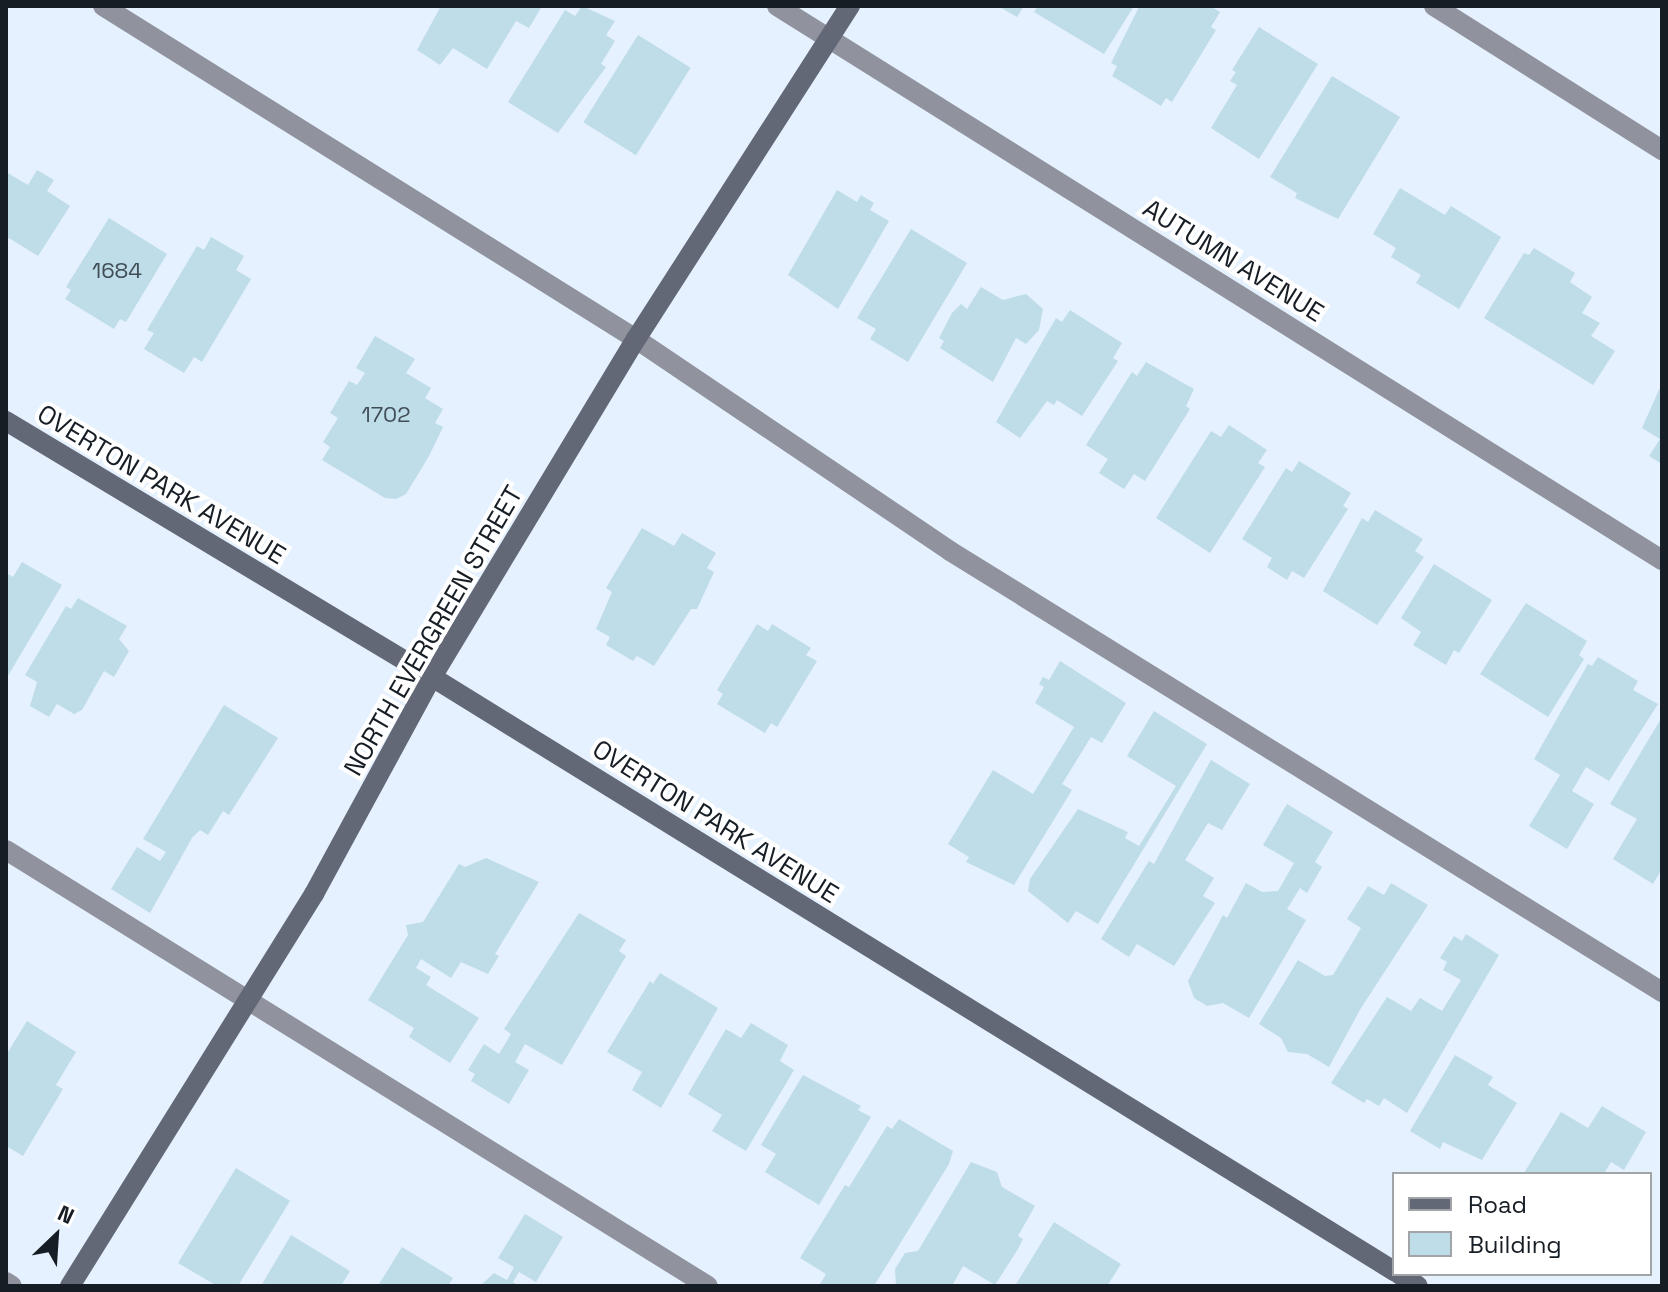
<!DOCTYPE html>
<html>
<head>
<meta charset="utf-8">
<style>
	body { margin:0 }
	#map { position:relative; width:1668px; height:1292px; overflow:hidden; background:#e5f1fe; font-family:"Space Grotesk",sans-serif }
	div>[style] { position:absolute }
	.building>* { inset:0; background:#bfdce9; transform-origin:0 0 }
	.lane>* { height:20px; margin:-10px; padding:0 10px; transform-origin:10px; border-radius:10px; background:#90939e }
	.street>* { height:20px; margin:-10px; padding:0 10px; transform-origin:10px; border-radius:10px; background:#90939e }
	.secondary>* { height:20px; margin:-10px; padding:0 10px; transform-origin:10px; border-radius:10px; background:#636876 }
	span { translate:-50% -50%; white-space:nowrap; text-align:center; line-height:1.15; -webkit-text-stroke:8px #fff; paint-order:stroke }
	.number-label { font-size:22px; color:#404d55 }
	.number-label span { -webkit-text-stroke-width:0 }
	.street-label { font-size:26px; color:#161d24 }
	.frame { position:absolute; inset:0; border:8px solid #161d24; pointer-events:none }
	.legend { position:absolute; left:1392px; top:1172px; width:260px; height:104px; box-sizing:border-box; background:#fff; border:2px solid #a2a5a7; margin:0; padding:10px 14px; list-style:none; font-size:24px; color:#161d24 }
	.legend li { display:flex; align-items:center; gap:16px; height:40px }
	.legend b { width:40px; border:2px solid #a2a5a7 }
	.north { position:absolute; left:16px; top:1196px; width:80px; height:80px; -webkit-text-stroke:6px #fff; paint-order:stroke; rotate:25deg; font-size:22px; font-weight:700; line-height:32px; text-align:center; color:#161d24 }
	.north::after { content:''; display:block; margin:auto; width:28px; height:36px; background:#161d24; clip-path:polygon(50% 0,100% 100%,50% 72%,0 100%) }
</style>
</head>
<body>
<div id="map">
	<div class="building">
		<i style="clip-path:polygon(441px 6px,542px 6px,529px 28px,516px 21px,487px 69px,453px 48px,440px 65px,417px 50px)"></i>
		<i style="clip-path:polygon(582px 6px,615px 21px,606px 35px,615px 41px,601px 64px,606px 67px,558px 133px,508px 102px,565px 10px,575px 16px)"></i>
		<i style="clip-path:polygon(998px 6px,1024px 6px,1017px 17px)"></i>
		<i style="clip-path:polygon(1038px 6px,1134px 6px,1104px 54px,1034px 12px)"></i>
		<i style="clip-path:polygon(1210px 6px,1220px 12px,1211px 27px,1216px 30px,1172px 102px,1166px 98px,1161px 106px,1112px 76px,1117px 66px,1111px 63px,1139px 7px)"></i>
		<i style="clip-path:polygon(1259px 27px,1318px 64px,1259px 159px,1211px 128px,1237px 85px,1230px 81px,1236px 72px,1232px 70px)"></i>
		<i style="left:638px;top:35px;width:62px;height:103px;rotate:32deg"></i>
		<i style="clip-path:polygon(1332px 76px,1400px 117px,1338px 219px,1295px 198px,1297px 193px,1270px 177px)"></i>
		<i style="clip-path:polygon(37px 170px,54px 180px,47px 191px,70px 206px,38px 256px,9px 238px,6px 241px,6px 172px,28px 185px)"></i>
		<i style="clip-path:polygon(1400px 188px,1445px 215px,1451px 206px,1501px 237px,1459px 309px,1416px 283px,1421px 275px,1391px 257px,1396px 248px,1373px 234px)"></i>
		<i style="clip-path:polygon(837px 190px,857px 202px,861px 195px,874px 203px,870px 210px,889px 221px,838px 309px,788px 275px)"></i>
		<i style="clip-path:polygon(109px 218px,167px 254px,126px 322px,120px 319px,114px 329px,65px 299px,71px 290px,66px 287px)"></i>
		<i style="clip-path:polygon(911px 229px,967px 263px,908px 362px,870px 339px,876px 329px,857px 318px)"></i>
		<i style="clip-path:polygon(211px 237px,244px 256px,236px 270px,251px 279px,202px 362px,194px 357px,184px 373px,144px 349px,154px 333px,147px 330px,197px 246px,204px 250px)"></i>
		<i style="clip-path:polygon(1534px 248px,1575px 273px,1570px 282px,1592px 297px,1582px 313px,1600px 323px,1591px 336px,1615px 351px,1593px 385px,1484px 318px,1524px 253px,1529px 255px)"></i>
		<i style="clip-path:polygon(981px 287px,1003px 300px,1026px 294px,1043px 309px,1039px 330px,1026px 344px,1016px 338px,993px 382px,940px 348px,944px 341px,939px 338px,952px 313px,961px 304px,967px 309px)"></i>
		<i style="clip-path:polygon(1070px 310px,1122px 343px,1113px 358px,1118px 361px,1082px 416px,1057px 400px,1054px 405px,1047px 401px,1020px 438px,996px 422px,1056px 318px,1062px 322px)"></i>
		<i style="clip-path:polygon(375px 336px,415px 359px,406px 373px,431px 388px,425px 398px,443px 409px,435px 423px,443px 427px,429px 456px,406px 494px,396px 499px,385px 498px,322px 460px,330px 447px,323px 442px,338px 418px,330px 413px,349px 381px,357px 385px,365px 373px,356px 368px)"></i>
		<i style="clip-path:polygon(1146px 362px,1194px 389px,1186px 406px,1190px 409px,1145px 481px,1134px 474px,1124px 489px,1099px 473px,1108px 459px,1086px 445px,1132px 372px,1137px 376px)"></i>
		<i style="clip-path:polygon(1662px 383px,1662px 464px,1649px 456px,1660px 439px,1642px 428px)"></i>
		<i style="clip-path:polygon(1229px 425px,1267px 450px,1258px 463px,1265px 467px,1210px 553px,1156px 518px,1211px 431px,1221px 437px)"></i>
		<i style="clip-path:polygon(1299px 461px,1351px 493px,1343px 506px,1348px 509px,1304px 578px,1292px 571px,1287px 580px,1267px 567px,1272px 558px,1242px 539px,1286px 468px,1292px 472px)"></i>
		<i style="clip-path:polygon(1375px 510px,1423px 539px,1415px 551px,1424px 557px,1377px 625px,1323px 591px,1362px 518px,1368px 522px)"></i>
		<i style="clip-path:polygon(642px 528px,674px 546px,682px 533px,716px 553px,707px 568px,714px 572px,697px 609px,691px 609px,654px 666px,637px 656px,633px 661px,606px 645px,610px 637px,596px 629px,612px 592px,606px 588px)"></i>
		<i style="clip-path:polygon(22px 562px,62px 585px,6px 679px,6px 573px,13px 577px)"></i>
		<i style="clip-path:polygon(1434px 564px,1492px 600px,1459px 653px,1454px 650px,1446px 665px,1413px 645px,1421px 632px,1401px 618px)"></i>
		<i style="clip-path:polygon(78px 598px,127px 626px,119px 639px,129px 651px,114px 677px,104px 671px,82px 710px,74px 714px,57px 704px,49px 717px,30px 706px,37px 682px,25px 675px,66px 606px,71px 609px)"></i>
		<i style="clip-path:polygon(1526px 603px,1587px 641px,1579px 655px,1584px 659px,1548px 717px,1480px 674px)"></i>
		<i style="clip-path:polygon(757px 624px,768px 631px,772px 624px,811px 648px,806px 655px,817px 661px,777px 727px,771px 723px,765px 733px,717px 704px,723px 694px,717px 690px)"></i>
		<i style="clip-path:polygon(1598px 657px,1638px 681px,1633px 690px,1658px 704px,1609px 781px,1586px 767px,1572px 791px,1594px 804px,1567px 849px,1529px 826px,1560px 775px,1534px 759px,1588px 664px,1592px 666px)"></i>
		<i style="clip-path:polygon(1060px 661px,1126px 703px,1102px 743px,1091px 737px,1062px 784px,1072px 790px,1014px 885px,966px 862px,969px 857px,948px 844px,993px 770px,1033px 794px,1074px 727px,1035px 703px,1044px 687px,1039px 684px,1043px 677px,1049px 680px)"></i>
		<i style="clip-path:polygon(224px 705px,278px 738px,229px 815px,223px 811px,208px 835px,200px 830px,192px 838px,150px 913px,111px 889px,137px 847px,160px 861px,166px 852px,143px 839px)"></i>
		<i style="clip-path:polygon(1154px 711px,1207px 744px,1098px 924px,1076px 911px,1068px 923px,1028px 891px,1030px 879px,1078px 809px,1128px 832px,1125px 838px,1139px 846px,1176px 786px,1127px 756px)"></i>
		<i style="clip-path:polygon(1662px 717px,1662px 869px,1653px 884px,1613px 859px,1637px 819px,1610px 804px)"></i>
		<i style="clip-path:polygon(1211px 760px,1250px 784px,1222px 830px,1208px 823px,1185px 860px,1214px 878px,1203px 896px,1215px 903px,1174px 966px,1137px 944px,1129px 957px,1101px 939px,1149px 861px,1154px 864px)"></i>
		<i style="clip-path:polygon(1287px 804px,1333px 832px,1315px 862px,1322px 867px,1307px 893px,1300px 888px,1287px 909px,1306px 920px,1249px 1018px,1223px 1003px,1207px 1006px,1194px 998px,1188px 981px,1223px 915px,1227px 918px,1246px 883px,1262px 892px,1278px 891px,1294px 863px,1263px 845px)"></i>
		<i style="clip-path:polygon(486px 858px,539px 882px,495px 954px,499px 956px,488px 974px,461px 962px,451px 978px,421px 959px,416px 968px,431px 977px,426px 985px,479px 1018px,450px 1063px,409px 1037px,414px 1028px,368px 1000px,408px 935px,406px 925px,423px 922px,459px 864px,465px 867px)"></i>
		<i style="clip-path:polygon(1391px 883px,1428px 905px,1361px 1008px,1329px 1067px,1307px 1054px,1288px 1052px,1281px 1038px,1259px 1024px,1298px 960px,1325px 976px,1333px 975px,1361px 928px,1347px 919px,1368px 886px,1384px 895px)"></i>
		<i style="clip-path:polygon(579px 913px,626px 940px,619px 951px,626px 956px,562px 1065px,525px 1044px,515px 1062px,529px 1070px,509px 1104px,471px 1081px,475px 1074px,468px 1070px,484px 1044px,499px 1054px,511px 1034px,504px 1029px)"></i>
		<i style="clip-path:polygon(1466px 934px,1499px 955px,1407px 1113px,1384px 1098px,1379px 1106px,1367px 1099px,1364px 1103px,1331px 1083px,1387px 997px,1411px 1011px,1420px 998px,1442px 1011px,1461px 980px,1443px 970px,1447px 962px,1440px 958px,1454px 936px,1462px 941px)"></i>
		<i style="clip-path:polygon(660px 973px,718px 1008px,661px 1108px,632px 1090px,642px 1072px,607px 1052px,650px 981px,653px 984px)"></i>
		<i style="clip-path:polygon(27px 1021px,76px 1052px,56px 1085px,63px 1089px,23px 1156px,6px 1146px,6px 1055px)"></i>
		<i style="clip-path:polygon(751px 1023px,788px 1045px,780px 1061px,794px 1070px,746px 1151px,712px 1131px,722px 1115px,688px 1094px,726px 1029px,741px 1038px)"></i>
		<i style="clip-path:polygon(1455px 1055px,1493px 1077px,1488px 1085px,1517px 1103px,1482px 1160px,1443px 1142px,1440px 1149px,1410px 1131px)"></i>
		<i style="clip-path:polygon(803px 1075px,861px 1106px,858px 1110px,871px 1117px,819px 1205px,765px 1172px,776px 1154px,761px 1145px)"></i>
		<i style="clip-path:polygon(1602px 1106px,1646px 1132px,1624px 1170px,1611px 1162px,1604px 1174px,1524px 1173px,1561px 1112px,1588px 1128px)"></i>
		<i style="clip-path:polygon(899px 1119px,953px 1151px,949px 1164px,874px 1286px,819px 1286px,826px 1274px,800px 1258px,845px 1185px,849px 1187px,887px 1126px,892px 1129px)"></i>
		<i style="clip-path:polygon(971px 1162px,997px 1172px,1002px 1187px,1035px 1206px,1018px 1236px,1023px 1239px,1018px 1249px,995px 1285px,963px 1266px,952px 1286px,896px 1286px,895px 1269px,905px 1253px,918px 1251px)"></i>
		<i style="clip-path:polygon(236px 1168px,290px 1201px,238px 1286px,217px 1286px,178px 1263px)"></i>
		<i style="clip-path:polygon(525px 1214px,563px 1237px,536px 1282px,519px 1272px,513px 1282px,519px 1286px,480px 1286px,494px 1273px,507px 1280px,514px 1267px,498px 1258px)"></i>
		<i style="clip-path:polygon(1054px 1222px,1121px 1264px,1107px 1286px,1015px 1286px)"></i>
		<i style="clip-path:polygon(291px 1235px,350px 1271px,341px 1286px,261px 1286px)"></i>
		<i style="clip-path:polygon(402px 1247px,453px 1278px,448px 1286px,378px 1286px)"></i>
	</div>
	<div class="lane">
		<i style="left:103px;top:6px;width:628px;rotate:32deg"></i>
		<i style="left:636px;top:339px;width:379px;rotate:34deg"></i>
		<i style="left:950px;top:551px;width:838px;rotate:31.77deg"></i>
		<i style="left:1434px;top:6px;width:270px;rotate:32.3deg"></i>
		<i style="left:6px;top:850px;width:826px;rotate:31.84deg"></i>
	</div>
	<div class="street">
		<i style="left:777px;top:6px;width:1044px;rotate:32.05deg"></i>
		<i style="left:6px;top:1282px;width:7px;rotate:34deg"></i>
	</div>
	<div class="secondary">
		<i style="left:6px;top:421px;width:497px;rotate:31deg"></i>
		<i style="left:432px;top:677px;width:1131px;rotate:31.69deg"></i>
		<i style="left:1399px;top:1274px;width:22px;rotate:32deg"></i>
		<i style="left:70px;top:1286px;width:462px;rotate:-58.1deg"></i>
		<i style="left:314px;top:894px;width:247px;rotate:-61.5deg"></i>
		<i style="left:432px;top:677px;width:395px;rotate:-58.9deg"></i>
		<i style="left:636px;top:339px;width:396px;rotate:-57.3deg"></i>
	</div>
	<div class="number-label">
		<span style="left:117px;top:271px">1684</span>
		<span style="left:386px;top:415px">1702</span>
	</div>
	<div class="street-label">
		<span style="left:1233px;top:261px;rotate:32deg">AUTUMN AVENUE</span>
		<span style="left:161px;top:485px;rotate:31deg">OVERTON PARK AVENUE</span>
		<span style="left:434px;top:631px;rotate:-60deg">NORTH EVERGREEN STREET</span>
		<span style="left:715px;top:822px;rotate:32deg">OVERTON PARK AVENUE</span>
	</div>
	<div class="frame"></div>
	<ul class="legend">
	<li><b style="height:10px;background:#636876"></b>Road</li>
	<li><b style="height:22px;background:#bfdce9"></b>Building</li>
	</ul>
	<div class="north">N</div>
</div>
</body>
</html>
